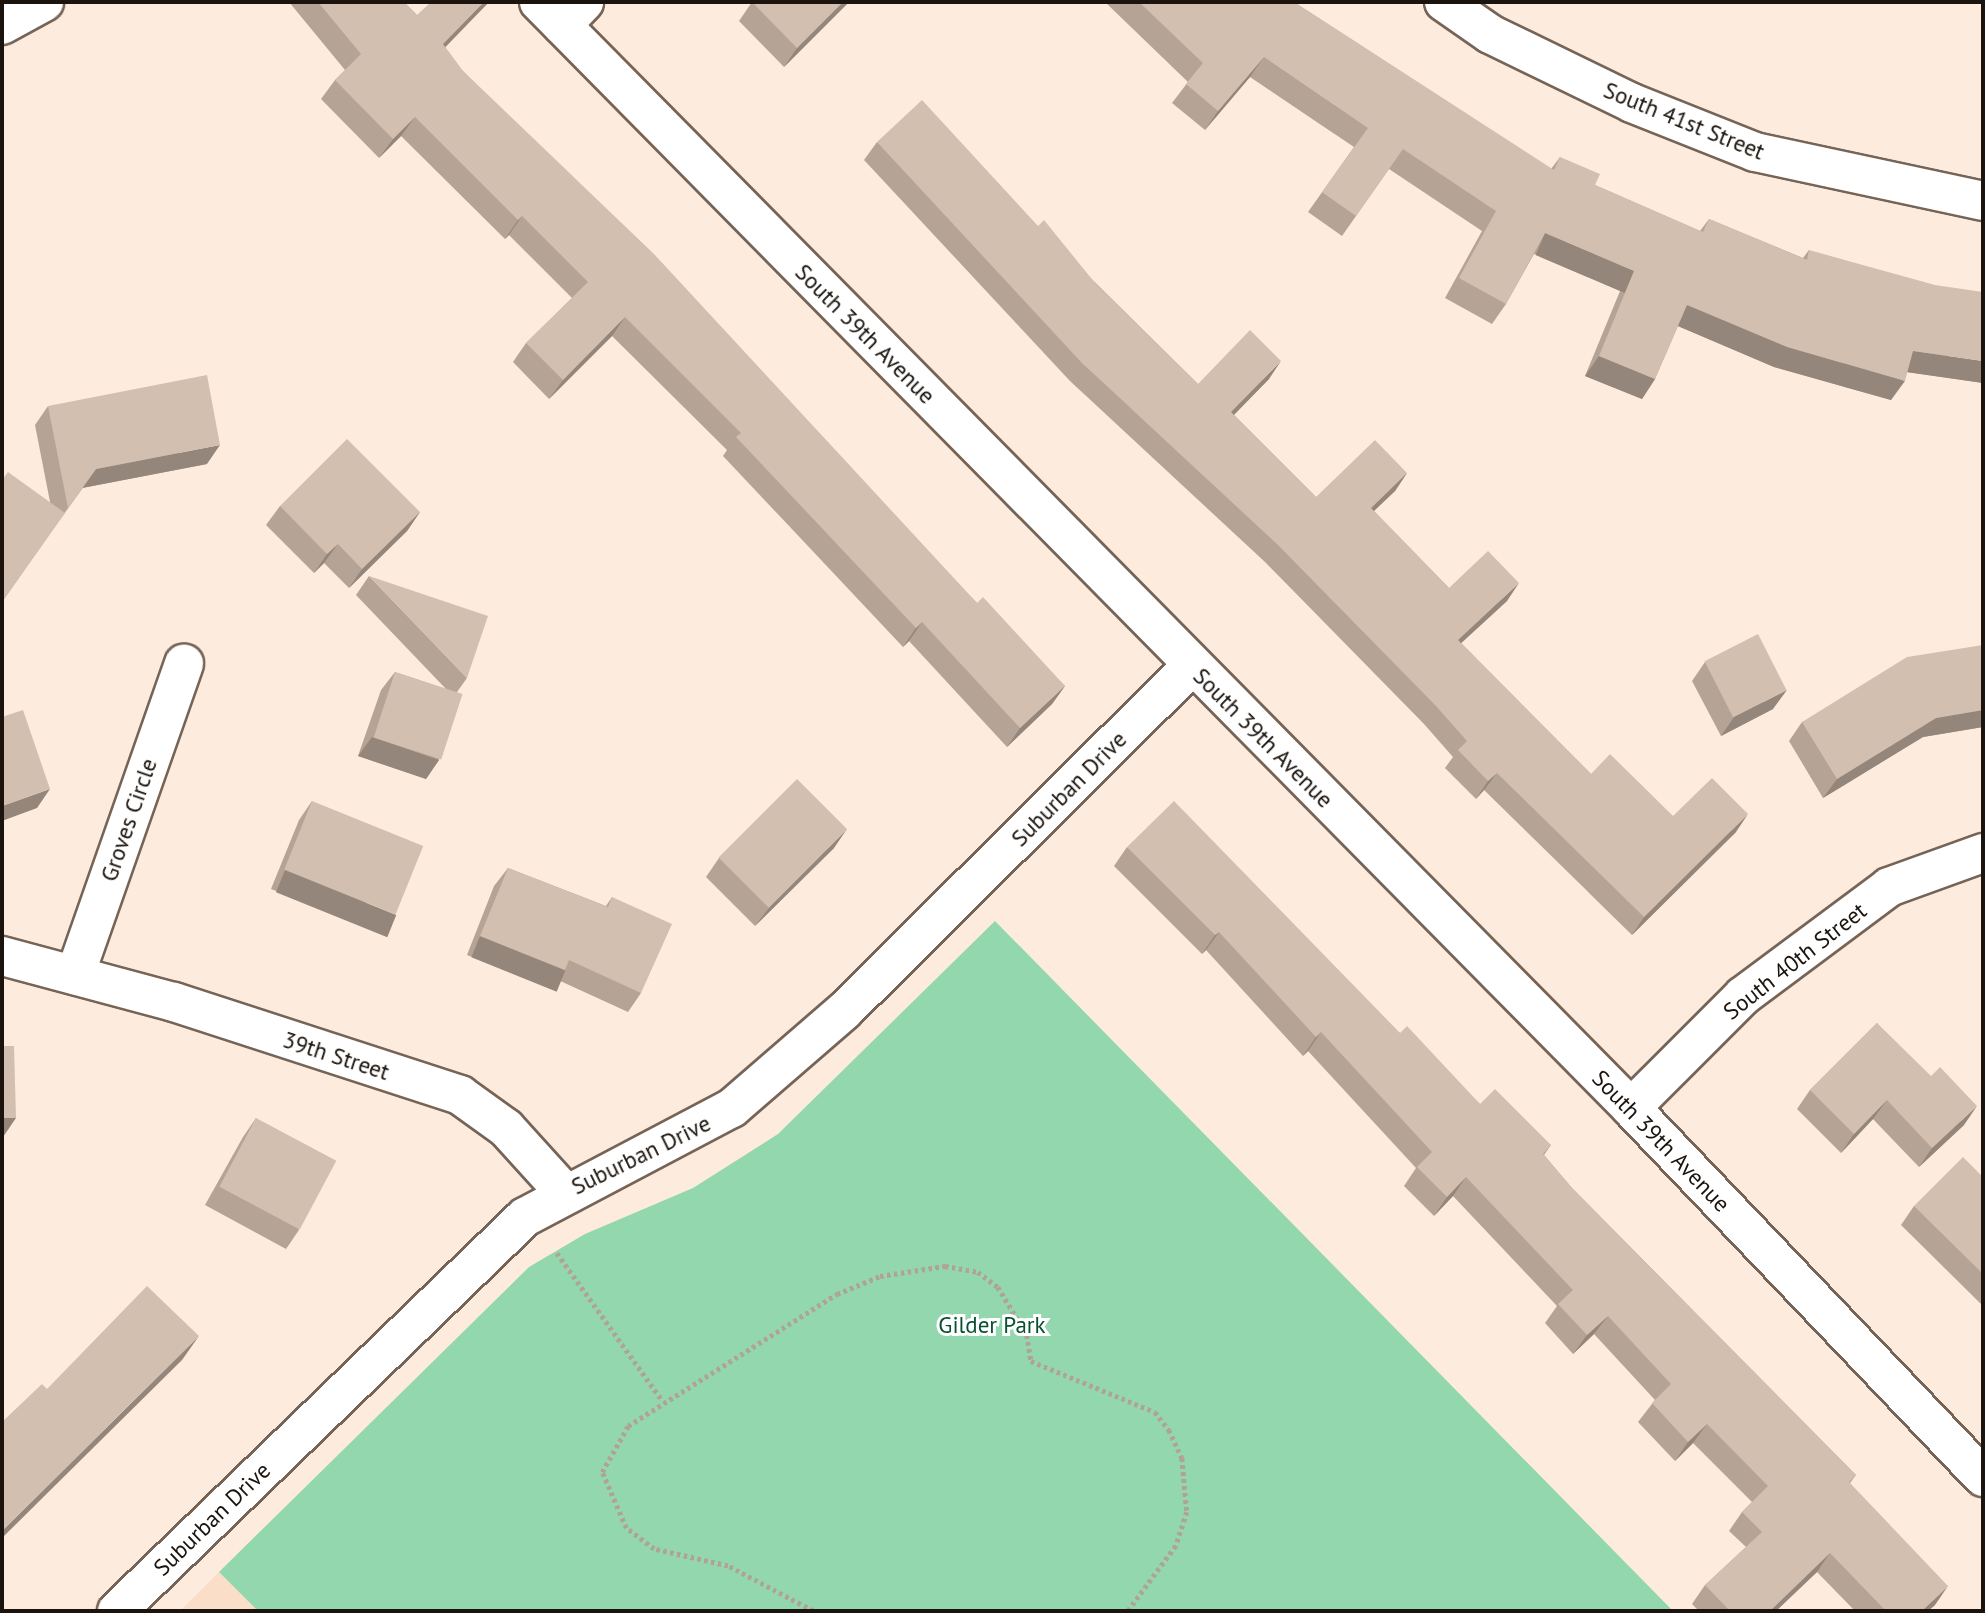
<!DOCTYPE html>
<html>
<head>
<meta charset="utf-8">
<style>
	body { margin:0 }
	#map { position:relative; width:1985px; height:1613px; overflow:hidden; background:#fdecde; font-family:"PT Sans",sans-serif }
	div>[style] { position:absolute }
	.built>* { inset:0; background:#fadec8 }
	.green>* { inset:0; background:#92d7ad }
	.path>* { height:4.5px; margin-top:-2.25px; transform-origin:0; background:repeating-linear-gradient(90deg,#b0a297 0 3.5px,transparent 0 7px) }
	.roads { filter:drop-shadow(2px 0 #766456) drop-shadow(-2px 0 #766456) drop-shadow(0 2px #766456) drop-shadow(0 -2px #766456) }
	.street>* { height:38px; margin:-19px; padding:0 19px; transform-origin:19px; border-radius:19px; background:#fff }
	.wall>* { inset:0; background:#b5a496 }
	.shaded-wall>* { inset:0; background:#94867a; transform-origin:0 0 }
	.building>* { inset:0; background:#d3bfaf; transform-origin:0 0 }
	span { translate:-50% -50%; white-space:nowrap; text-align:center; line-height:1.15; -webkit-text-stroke:6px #fff; paint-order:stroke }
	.street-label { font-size:23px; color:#1b140e }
	.park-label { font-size:23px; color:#095030 }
	.frame { position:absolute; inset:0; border:4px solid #1b140e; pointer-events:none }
</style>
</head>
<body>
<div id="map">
	<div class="built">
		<i style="clip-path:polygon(219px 1572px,258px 1611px,180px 1611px)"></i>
	</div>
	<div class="green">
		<i style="clip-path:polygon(995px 921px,1673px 1611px,258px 1611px,219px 1572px,529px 1267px,585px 1234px,693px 1188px,778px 1134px)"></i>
	</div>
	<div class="path">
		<i style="left:557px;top:1253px;width:181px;rotate:54.5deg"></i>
		<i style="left:813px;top:1611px;width:96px;rotate:-152.1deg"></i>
		<i style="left:728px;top:1566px;width:76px;rotate:-167.1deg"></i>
		<i style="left:654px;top:1549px;width:35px;rotate:-143deg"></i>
		<i style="left:626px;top:1528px;width:61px;rotate:-113.2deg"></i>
		<i style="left:602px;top:1472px;width:53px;rotate:-60.5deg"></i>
		<i style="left:628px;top:1426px;width:247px;rotate:-32.3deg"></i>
		<i style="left:837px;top:1294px;width:47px;rotate:-22.7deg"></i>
		<i style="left:880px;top:1276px;width:66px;rotate:-8.7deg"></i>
		<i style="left:945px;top:1266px;width:34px;rotate:10deg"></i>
		<i style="left:978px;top:1272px;width:25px;rotate:37deg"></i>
		<i style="left:998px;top:1287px;width:56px;rotate:58.9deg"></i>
		<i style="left:1027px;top:1335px;width:26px;rotate:81deg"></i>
		<i style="left:1031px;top:1361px;width:134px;rotate:22.4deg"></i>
		<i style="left:1155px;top:1412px;width:23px;rotate:52deg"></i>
		<i style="left:1169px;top:1430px;width:31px;rotate:65deg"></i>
		<i style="left:1182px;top:1458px;width:54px;rotate:84.7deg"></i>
		<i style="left:1187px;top:1512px;width:36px;rotate:108deg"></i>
		<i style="left:1176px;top:1546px;width:81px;rotate:126.4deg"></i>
	</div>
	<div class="roads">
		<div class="street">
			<i style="left:539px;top:2px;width:1554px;rotate:45.36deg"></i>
			<i style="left:1631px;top:1108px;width:510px;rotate:46.35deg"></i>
			<i style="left:1444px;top:2px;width:56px;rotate:34.8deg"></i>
			<i style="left:1490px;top:34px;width:158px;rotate:25.9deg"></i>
			<i style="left:1632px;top:103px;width:132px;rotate:21.7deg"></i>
			<i style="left:1755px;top:152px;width:233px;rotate:12.1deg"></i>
			<i style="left:2px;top:25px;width:48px;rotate:-28.7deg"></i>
			<i style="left:562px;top:25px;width:32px;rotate:-46deg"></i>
			<i style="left:2px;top:956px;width:178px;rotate:15deg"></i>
			<i style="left:174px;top:1002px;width:301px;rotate:18deg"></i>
			<i style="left:460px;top:1095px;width:57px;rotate:35.7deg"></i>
			<i style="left:506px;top:1128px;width:88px;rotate:47.8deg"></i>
			<i style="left:75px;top:975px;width:330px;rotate:-70.7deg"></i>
			<i style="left:1631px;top:1108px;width:158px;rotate:-45deg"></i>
			<i style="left:1743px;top:996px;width:182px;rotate:-36.7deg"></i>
			<i style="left:1889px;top:887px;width:100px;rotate:-19.9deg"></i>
			<i style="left:117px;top:1611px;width:567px;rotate:-44deg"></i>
			<i style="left:525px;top:1217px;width:234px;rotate:-27.8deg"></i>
			<i style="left:732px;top:1108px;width:148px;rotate:-40.9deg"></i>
			<i style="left:844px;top:1011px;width:490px;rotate:-44.8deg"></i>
		</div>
	</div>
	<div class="wall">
		<i style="clip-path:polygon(289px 2px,404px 2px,417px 15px,489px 2px,445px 47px,462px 70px,977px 603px,1065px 686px,1052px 704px,1007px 747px,909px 641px,903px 647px,723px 456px,727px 450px,612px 336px,549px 399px,513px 362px,526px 343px,572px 298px,509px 235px,505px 239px,401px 136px,379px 158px,321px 99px,335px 80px,345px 70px)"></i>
		<i style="clip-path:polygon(752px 2px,849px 2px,784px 67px,739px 21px)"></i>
		<i style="clip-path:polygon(1105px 2px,1294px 2px,1551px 169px,1560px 157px,1595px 185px,1700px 231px,1709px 219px,1803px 258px,1809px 250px,1983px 383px,1907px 372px,1891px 400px,1774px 367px,1678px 326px,1655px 379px,1642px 399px,1585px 376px,1620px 291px,1534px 254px,1506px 304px,1492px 324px,1445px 298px,1482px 231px,1389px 169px,1342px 236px,1308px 212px,1354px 147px,1250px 77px,1205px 130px,1172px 103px,1188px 82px)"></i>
		<i style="clip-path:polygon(877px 142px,1038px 226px,1198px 384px,1269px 379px,1234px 415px,1316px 497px,1407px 473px,1395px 491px,1374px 511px,1449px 588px,1507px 601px,1461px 643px,1591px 774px,1673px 816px,1736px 832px,1632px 935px,1484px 790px,1476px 799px,1445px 768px,1453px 757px,1424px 724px,1265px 562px,1070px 381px,864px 160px)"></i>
		<i style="clip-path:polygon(48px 406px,207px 464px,82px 488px,2px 602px,50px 502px,35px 425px)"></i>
		<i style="clip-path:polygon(280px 506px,420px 512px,407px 531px,349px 588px,324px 563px,314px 573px,266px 525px)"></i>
		<i style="clip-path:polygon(369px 576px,467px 678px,457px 692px,439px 760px,426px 779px,358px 756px,381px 690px,395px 672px,446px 689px,356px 595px)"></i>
		<i style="clip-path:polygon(1983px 645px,1983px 727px,1923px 737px,1823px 798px,1789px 741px,1802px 722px)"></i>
		<i style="clip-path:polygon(1705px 662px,1773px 709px,1721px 736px,1692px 681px)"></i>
		<i style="clip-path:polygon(312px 801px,383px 934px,271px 889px,299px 820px)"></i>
		<i style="clip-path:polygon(1127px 847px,1400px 1033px,1480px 1104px,1551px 1145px,1544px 1155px,1572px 1188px,1856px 1475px,1850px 1483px,1935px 1605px,1928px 1611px,1855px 1611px,1817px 1572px,1776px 1611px,1699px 1611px,1692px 1604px,1705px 1585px,1746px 1547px,1729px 1531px,1742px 1512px,1752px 1502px,1693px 1443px,1675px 1461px,1638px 1422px,1655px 1400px,1594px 1334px,1573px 1354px,1545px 1323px,1557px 1306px,1453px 1196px,1434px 1216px,1404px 1186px,1416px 1168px,1308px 1051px,1303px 1056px,1206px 950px,1202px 954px,1114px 866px)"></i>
		<i style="clip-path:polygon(834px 848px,755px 926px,706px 877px,719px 858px)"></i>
		<i style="clip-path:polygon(508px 868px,606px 906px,612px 897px,641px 993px,628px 1012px,558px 980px,552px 989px,467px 955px,494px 886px)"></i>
		<i style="clip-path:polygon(1877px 1023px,1964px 1125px,1919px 1167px,1873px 1119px,1841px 1153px,1797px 1109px,1810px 1090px)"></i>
		<i style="clip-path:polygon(256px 1118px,299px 1230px,286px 1249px,205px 1205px,243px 1137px)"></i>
		<i style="clip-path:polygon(1983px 1177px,1983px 1306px,1901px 1225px,1914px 1206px)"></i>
	</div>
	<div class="shaded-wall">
		<i style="clip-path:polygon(484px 2px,489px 2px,430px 63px,443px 44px)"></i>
		<i style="clip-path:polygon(843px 2px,849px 2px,784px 67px,797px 48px)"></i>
		<i style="clip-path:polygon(1264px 57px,1250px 77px,1205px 130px,1218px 111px)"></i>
		<i style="clip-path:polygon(415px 117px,401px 136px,379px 158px,393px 139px)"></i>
		<i style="clip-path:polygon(522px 216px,509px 235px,505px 239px,518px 220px)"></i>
		<i style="left:1545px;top:233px;width:97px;height:24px;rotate:23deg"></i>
		<i style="clip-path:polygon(1687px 305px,1905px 381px,1891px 400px,1774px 367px,1673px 324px)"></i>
		<i style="clip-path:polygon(625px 317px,612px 336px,549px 399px,563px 380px)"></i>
		<i style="clip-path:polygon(1913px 351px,1983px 361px,1983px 383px,1899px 371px)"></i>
		<i style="clip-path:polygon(1599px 356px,1655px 379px,1642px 399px,1585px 376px)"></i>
		<i style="clip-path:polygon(1281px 361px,1269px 379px,1219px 430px,1231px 412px)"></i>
		<i style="clip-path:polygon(220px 445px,207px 464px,82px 488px,55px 527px,96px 469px)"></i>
		<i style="clip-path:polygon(1407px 473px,1395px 491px,1358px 526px,1371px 508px)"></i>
		<i style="clip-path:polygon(420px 512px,407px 531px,349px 588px,362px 569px)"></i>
		<i style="clip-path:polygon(338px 544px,324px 563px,314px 573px,327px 554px)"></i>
		<i style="clip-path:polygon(1519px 583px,1507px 601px,1445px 658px,1458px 640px)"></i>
		<i style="clip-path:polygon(922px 622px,909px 641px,903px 647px,916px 628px)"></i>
		<i style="clip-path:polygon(1065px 686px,1052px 704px,1007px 747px,1020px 728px)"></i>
		<i style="clip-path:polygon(1787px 690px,1773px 709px,1721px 736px,1734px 717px)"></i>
		<i style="clip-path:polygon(1983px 710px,1983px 727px,1923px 737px,1823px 798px,1837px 779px,1936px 718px)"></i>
		<i style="clip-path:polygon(372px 737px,439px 760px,426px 779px,358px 756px)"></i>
		<i style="clip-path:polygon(1497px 773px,1484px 790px,1476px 799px,1488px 781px)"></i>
		<i style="clip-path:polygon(50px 789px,37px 808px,2px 821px,2px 806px)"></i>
		<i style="clip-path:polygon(1748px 814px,1736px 832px,1632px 935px,1644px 917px)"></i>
		<i style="clip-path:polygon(847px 829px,834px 848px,755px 926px,769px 908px)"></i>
		<i style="left:285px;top:870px;width:120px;height:24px;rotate:22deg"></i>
		<i style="clip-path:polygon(1219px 932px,1206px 950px,1202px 954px,1215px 935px)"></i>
		<i style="left:480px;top:936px;width:92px;height:23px;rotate:22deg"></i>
		<i style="clip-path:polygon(1321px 1032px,1308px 1051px,1303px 1056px,1316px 1037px)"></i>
		<i style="clip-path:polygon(1887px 1100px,1873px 1119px,1841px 1153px,1854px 1134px)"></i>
		<i style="clip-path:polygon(1977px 1106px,1964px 1125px,1919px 1167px,1932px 1148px)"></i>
		<i style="clip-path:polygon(2px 1118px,16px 1118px,3px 1137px,2px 1137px)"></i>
		<i style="clip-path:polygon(1466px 1177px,1453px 1196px,1434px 1216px,1447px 1197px)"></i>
		<i style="clip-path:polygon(1608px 1316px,1594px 1334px,1573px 1354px,1587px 1335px)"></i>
		<i style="clip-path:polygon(199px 1336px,182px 1360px,2px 1538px,2px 1531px)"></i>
		<i style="clip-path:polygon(1707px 1424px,1693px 1443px,1675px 1461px,1688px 1442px)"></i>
		<i style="clip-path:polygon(1830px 1553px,1817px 1572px,1776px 1611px,1770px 1611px)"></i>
		<i style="clip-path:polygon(1948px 1586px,1935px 1605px,1928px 1611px,1922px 1611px)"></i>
	</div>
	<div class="building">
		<i style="clip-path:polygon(318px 2px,404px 2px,417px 15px,431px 2px,484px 2px,443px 44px,462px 70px,654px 254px,977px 603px,983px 597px,1065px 686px,1020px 728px,922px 622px,916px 628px,736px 437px,741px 433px,625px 317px,563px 380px,526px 343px,588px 282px,522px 216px,518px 220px,415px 117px,393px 139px,335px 80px,361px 54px)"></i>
		<i style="clip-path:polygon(752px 2px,843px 2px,797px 48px)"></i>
		<i style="clip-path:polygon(1139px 2px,1294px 2px,1554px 170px,1560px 157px,1600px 174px,1595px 185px,1703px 232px,1709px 219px,1807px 260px,1809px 250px,1935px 285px,1983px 292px,1983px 361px,1913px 351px,1905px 381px,1787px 347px,1687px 305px,1655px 379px,1599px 356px,1634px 271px,1545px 233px,1506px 304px,1459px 278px,1496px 211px,1403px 149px,1356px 216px,1322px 192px,1368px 128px,1264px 57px,1218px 111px,1186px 84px,1203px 63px)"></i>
		<i style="clip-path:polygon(922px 100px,1038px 226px,1044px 220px,1095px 283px,1198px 384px,1250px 330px,1281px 361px,1231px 412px,1316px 497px,1375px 440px,1407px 473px,1371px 508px,1449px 588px,1488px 551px,1519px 583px,1458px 640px,1591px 774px,1610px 754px,1673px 816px,1712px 778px,1748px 814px,1644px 917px,1497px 773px,1488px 781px,1458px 750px,1467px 741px,1436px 706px,1278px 545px,1082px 363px,877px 142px)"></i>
		<i style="clip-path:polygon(207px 375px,220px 445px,96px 469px,68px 508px,48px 406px)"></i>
		<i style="clip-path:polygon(347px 439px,420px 512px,362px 569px,338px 544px,327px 554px,280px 506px)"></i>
		<i style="clip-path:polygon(8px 472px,65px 513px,2px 602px,2px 480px)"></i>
		<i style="clip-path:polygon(369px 576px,488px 616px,467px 678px)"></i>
		<i style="left:1758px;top:634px;width:63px;height:60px;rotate:63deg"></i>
		<i style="clip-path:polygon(1983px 645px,1983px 710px,1936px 718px,1837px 779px,1802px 722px,1907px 657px)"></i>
		<i style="left:395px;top:672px;width:71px;height:69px;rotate:18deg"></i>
		<i style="clip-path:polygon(23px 710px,50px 789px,2px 806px,2px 717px)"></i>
		<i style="left:797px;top:779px;width:71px;height:111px;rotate:45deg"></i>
		<i style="left:312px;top:801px;width:120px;height:74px;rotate:22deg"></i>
		<i style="clip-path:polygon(1174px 801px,1400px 1033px,1407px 1026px,1480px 1104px,1495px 1089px,1551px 1145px,1543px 1154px,1572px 1188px,1856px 1475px,1849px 1482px,1948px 1586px,1922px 1611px,1886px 1611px,1830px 1553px,1770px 1611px,1730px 1611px,1705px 1585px,1762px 1532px,1742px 1512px,1768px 1486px,1707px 1424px,1688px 1442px,1652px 1403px,1671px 1384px,1608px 1316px,1587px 1335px,1558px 1304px,1573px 1290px,1466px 1177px,1447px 1197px,1417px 1167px,1432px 1152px,1321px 1032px,1316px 1037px,1219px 932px,1215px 935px,1127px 847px)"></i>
		<i style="clip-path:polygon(508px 868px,608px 907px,612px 897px,672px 924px,641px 993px,569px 960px,565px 970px,480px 936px)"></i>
		<i style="clip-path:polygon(1877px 1023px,1931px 1076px,1940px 1067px,1977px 1106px,1932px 1148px,1887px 1100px,1854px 1134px,1810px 1090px)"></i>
		<i style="clip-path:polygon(2px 1046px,14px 1046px,16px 1118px,2px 1118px)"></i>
		<i style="left:256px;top:1118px;width:91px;height:78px;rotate:28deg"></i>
		<i style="clip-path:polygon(1963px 1157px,1983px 1177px,1983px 1274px,1914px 1206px)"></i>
		<i style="clip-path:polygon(147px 1286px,199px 1336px,2px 1531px,2px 1422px,42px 1384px,47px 1389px)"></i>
	</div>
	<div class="street-label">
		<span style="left:1684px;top:121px;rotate:22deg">South 41st Street</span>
		<span style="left:865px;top:334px;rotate:45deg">South 39th Avenue</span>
		<span style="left:1263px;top:738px;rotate:45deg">South 39th Avenue</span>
		<span style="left:1069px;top:789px;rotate:-45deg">Suburban Drive</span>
		<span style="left:129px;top:820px;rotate:-71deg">Groves Circle</span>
		<span style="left:1795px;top:961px;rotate:-38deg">South 40th Street</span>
		<span style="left:336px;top:1056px;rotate:18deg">39th Street</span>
		<span style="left:1661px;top:1141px;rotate:46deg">South 39th Avenue</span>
		<span style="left:641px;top:1155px;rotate:-26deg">Suburban Drive</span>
		<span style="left:212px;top:1519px;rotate:-44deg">Suburban Drive</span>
	</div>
	<div class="park-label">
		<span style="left:992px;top:1325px">Gilder Park</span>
	</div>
	<div class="frame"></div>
</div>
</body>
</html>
